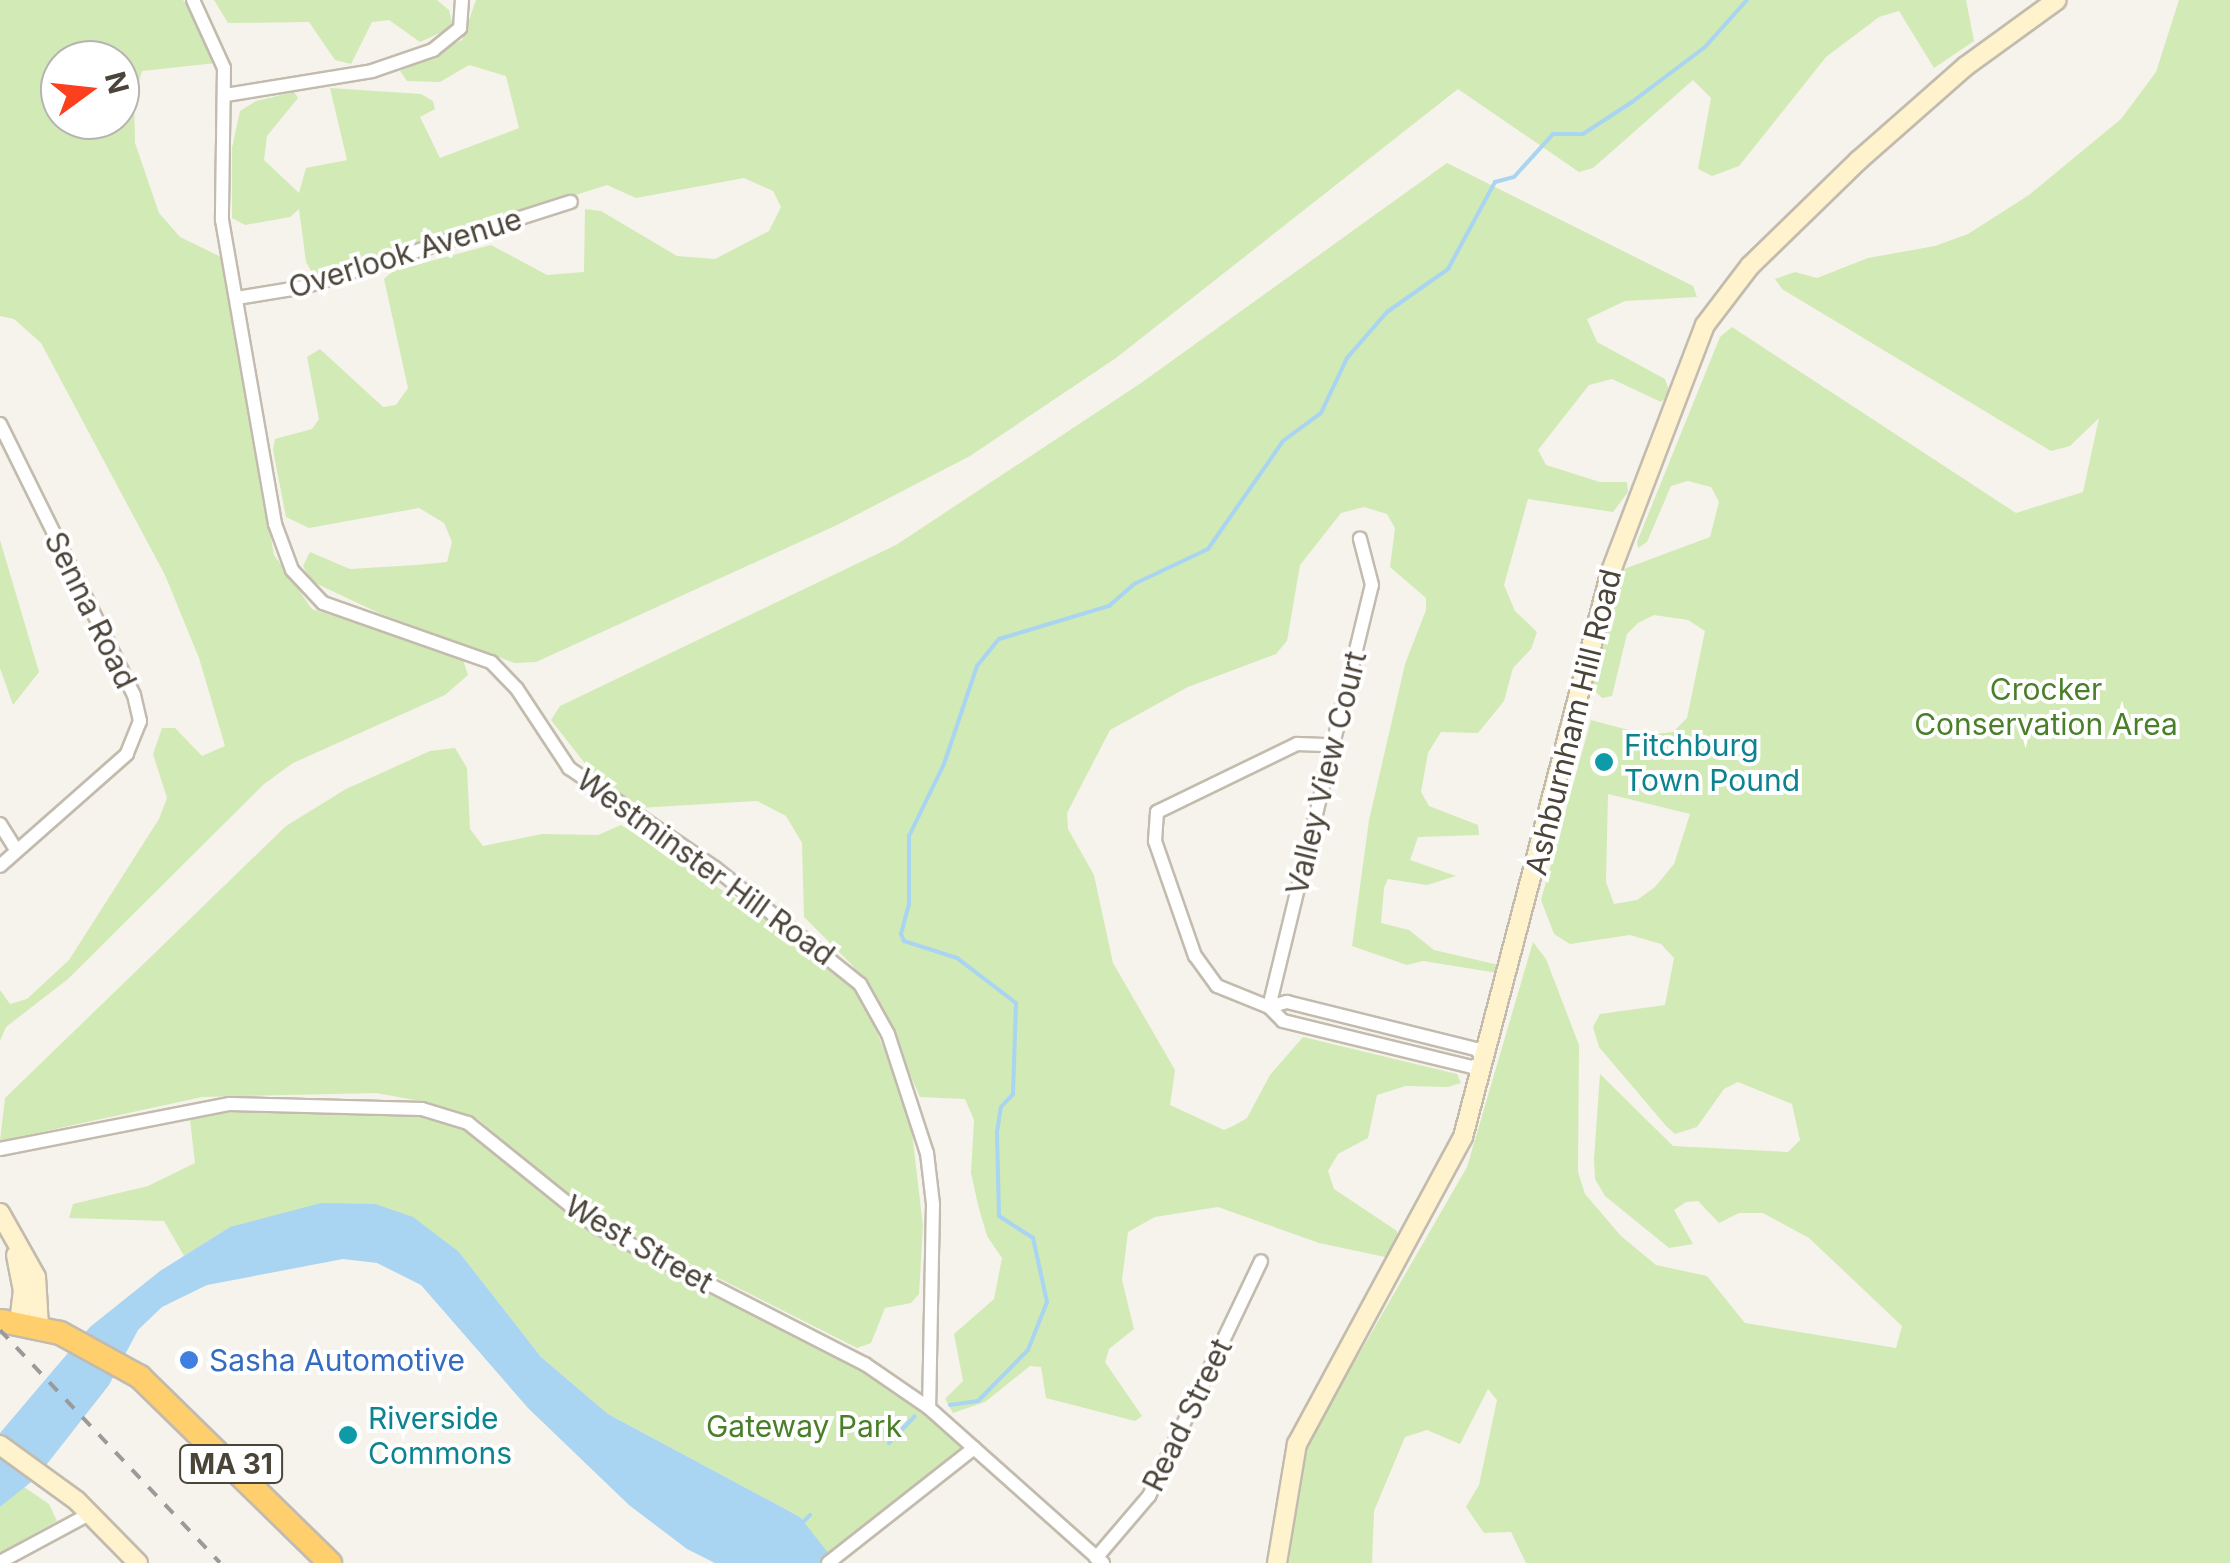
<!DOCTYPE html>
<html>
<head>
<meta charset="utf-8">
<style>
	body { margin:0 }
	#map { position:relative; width:2230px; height:1563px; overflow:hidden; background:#f6f3ec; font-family:Inter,sans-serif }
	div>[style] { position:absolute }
	.green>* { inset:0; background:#d2eab5 }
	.water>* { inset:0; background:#a9d4f2 }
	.stream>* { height:4px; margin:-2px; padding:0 2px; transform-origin:2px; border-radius:2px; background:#a9d4f2 }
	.roads { filter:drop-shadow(2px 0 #c2bbae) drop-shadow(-2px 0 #c2bbae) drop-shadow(0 2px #c2bbae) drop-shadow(0 -2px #c2bbae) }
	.street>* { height:12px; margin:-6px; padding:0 6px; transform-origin:6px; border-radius:6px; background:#fff }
	.secondary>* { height:18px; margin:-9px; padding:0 9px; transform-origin:9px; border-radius:9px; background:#fff3cd }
	.highway>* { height:22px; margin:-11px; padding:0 11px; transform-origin:11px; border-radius:11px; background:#ffcf6e }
	.rail>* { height:4px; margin-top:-2px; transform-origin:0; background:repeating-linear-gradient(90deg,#9a9a9a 0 12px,transparent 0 24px) }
	.dots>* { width:28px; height:28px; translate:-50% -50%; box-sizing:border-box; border:5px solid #fff; border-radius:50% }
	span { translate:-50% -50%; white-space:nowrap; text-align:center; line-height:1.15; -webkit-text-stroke:8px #fff; paint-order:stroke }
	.shield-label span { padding:2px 8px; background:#fff; border:2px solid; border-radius:8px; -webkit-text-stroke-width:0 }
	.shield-label { font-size:28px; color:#4b4439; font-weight:700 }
	.street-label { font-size:30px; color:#4b4439 }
	.park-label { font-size:30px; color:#4a7f2a }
	.culture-label { font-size:30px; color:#0d838f }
	.left { translate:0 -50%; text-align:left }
	.shop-label { font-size:30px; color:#366cbe }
	.north { position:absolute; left:40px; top:40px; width:100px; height:100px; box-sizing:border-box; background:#fff; border:2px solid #b7b4b0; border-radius:50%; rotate:75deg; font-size:28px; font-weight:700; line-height:40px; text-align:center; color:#4b4439 }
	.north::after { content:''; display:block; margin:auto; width:35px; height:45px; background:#fc3f1d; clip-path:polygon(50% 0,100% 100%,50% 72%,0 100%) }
</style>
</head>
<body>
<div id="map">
	<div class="green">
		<i style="clip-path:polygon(evenodd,0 0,183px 0,195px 14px,216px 63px,142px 71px,134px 99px,135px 143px,159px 213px,180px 237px,221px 257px,274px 555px,312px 609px,462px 657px,468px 675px,445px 695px,293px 763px,264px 784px,68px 979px,6px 1027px,0 1041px,0 990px,10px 1004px,27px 999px,69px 960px,159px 819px,167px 798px,153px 754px,162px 728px,175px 728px,202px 756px,225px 746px,199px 658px,165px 575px,41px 343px,14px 319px,0 316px,0 0,60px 60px,120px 60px,120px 120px,60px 120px,60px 60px)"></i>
		<i style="clip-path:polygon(214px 0,437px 0,449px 10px,453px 27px,420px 42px,389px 20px,372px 22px,351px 64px,335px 60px,309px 22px,228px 23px)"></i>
		<i style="clip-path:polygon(476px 0,1966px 0,1974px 41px,1934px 68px,1899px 11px,1879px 17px,1826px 57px,1739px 166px,1712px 176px,1698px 169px,1711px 98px,1693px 80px,1593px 168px,1579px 172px,1458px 89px,1116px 358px,970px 456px,837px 525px,536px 662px,515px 663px,383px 615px,311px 581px,303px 566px,310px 552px,350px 569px,416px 565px,447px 562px,452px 542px,444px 523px,419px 508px,309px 528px,286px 517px,273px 450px,275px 439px,312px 429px,319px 419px,307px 357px,320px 349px,383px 407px,396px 405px,408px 388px,384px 279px,393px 271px,491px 245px,547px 275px,584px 272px,585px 209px,601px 211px,677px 256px,715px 259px,769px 231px,781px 207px,773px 191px,744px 178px,636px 198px,607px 185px,315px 278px,306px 262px,299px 209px,290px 217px,245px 225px,232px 218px,232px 148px,240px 111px,256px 101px,294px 92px,298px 98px,267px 136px,264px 160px,299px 193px,306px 168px,347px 160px,330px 88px,421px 94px,433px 101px,435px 109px,420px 117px,440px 158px,519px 128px,506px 76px,469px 65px,440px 82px,407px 81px,400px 71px,462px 40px)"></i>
		<i style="clip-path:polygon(evenodd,2179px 0,2230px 0,2230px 1563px,1526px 1563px,1511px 1532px,1484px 1533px,1466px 1507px,1479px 1485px,1497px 1400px,1488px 1389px,1460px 1444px,1427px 1430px,1405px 1437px,1374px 1511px,1372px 1563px,1289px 1563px,1296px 1476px,1313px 1434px,1467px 1167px,1533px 942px,1546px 959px,1579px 1045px,1578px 1172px,1585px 1194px,1621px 1236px,1656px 1265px,1707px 1276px,1745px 1323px,1896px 1348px,1902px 1326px,1809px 1238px,1763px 1213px,1739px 1213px,1719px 1223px,1698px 1201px,1686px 1202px,1674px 1210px,1693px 1244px,1669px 1248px,1605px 1196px,1595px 1179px,1594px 1159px,1600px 1074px,1673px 1146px,1788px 1152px,1800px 1140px,1792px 1104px,1738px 1082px,1724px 1089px,1697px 1127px,1675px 1134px,1667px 1127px,1599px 1047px,1593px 1027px,1600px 1014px,1665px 1005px,1674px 958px,1661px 944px,1630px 935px,1570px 944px,1554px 934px,1541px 900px,1591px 720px,1647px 735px,1673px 732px,1687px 718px,1705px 631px,1688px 620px,1654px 615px,1638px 623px,1627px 634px,1612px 696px,1602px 698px,1592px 688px,1624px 569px,1710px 537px,1719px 502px,1711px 487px,1688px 481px,1671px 486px,1647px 542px,1638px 548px,1637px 542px,1720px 337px,1732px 327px,2016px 513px,2083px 492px,2099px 418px,2070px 446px,2051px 451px,1782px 289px,1775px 279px,1795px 272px,1817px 278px,1868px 258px,1935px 246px,1968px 234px,2029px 195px,2121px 119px,2156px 72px,2179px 0,1608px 794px,1690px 814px,1674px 864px,1655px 887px,1637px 900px,1614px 904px,1606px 882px,1608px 794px)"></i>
		<i style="clip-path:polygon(1447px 163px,1693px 286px,1697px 297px,1625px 301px,1587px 319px,1597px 342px,1665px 379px,1670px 394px,1661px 402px,1612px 379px,1589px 385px,1538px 450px,1546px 465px,1600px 482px,1627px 482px,1628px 492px,1613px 512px,1528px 499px,1504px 585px,1515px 611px,1537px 632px,1531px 649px,1513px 668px,1504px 701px,1478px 733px,1441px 732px,1428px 753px,1421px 792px,1429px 806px,1478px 825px,1479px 835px,1418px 837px,1410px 860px,1456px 876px,1427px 885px,1388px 879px,1384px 888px,1381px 923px,1409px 930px,1434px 950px,1499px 965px,1498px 973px,1423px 961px,1407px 965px,1352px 946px,1369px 820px,1405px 664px,1426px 610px,1426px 598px,1390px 567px,1395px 528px,1387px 514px,1364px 507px,1341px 513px,1300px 565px,1287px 641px,1276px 654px,1188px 687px,1110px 730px,1067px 813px,1068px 829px,1094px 875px,1113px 963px,1175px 1070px,1170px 1105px,1224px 1130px,1233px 1126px,1247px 1118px,1270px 1075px,1303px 1037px,1457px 1074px,1461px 1083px,1448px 1087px,1406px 1086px,1377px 1095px,1368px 1138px,1338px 1154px,1328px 1171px,1334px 1189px,1397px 1231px,1398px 1249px,1390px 1258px,1319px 1243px,1218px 1207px,1155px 1217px,1128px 1232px,1122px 1280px,1134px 1329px,1109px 1349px,1105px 1362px,1142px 1416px,1135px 1421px,1046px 1398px,1041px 1367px,1030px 1366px,985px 1402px,953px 1413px,945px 1399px,963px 1381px,954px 1334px,994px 1299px,1002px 1258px,987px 1236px,978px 1205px,971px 1173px,974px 1120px,965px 1099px,920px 1097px,880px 1006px,853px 966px,804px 917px,802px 843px,786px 816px,757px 801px,638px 808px,597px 779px,551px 720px,560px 706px,896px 545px,1141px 383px)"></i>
		<i style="clip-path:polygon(0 540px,39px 672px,13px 705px,0 668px)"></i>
		<i style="clip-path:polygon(455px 748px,467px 768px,470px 829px,483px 846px,542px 834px,598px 835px,621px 825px,801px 941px,842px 973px,863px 1000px,909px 1107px,923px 1226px,919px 1294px,911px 1303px,885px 1308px,871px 1343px,857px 1348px,621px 1229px,566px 1194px,478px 1119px,431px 1103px,376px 1093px,202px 1097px,0 1141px,5px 1098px,286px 826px,346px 789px,430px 751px)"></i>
		<i style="clip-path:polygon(230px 1104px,422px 1109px,468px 1123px,597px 1227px,865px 1365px,974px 1448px,831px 1560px,800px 1517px,608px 1414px,541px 1357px,459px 1252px,230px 1227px,184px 1256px,164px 1221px,69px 1218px,73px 1204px,148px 1186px,195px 1163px,190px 1120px)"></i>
		<i style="clip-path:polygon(24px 1487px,49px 1504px,57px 1521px,0 1553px,0 1507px)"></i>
	</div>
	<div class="water">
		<i style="clip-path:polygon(321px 1203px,375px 1204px,413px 1217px,459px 1252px,541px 1357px,608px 1414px,800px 1517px,836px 1563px,715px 1563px,687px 1549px,629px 1505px,528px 1408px,421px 1285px,377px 1263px,343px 1259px,207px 1285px,162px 1307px,138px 1330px,109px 1385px,36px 1478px,0 1507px,0 1433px,90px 1327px,160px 1271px,230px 1227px)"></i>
	</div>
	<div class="stream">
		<i style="left:950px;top:1405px;width:28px;rotate:-8deg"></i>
		<i style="left:978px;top:1401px;width:71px;rotate:-45.6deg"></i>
		<i style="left:1028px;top:1350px;width:52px;rotate:-68.4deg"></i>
		<i style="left:1047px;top:1302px;width:66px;rotate:-102.3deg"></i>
		<i style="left:1033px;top:1238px;width:40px;rotate:-147.1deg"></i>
		<i style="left:999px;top:1216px;width:84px;rotate:-91.4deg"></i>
		<i style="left:997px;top:1132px;width:25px;rotate:-81deg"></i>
		<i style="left:1001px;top:1107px;width:18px;rotate:-47deg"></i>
		<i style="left:1013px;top:1094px;width:91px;rotate:-88.1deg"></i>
		<i style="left:1016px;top:1003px;width:74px;rotate:-142.7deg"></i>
		<i style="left:957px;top:958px;width:56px;rotate:-162.2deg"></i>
		<i style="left:904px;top:941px;width:8px;rotate:-113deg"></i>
		<i style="left:901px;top:934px;width:31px;rotate:-75deg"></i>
		<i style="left:909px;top:904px;width:68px;rotate:-90deg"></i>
		<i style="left:909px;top:836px;width:80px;rotate:-64.1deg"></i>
		<i style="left:944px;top:764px;width:103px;rotate:-71.4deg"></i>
		<i style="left:977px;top:666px;width:35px;rotate:-51deg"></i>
		<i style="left:999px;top:639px;width:115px;rotate:-16.7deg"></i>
		<i style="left:1109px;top:606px;width:33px;rotate:-41deg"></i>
		<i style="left:1134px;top:584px;width:82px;rotate:-25.3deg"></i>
		<i style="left:1208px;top:549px;width:131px;rotate:-55.2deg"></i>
		<i style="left:1283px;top:441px;width:47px;rotate:-36.4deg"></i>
		<i style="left:1321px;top:413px;width:61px;rotate:-64.7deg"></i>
		<i style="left:1347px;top:358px;width:61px;rotate:-49deg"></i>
		<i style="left:1387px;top:312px;width:75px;rotate:-35.2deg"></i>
		<i style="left:1448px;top:269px;width:99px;rotate:-61.6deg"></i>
		<i style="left:1495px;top:182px;width:20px;rotate:-15deg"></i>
		<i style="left:1514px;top:177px;width:58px;rotate:-47.8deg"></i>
		<i style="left:1553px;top:134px;width:30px"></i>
		<i style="left:1583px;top:134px;width:59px;rotate:-33.1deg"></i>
		<i style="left:1632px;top:102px;width:91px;rotate:-37deg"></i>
		<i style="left:1705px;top:47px;width:63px;rotate:-48.2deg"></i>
		<i style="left:889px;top:1443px;width:37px;rotate:-46deg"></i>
		<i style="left:803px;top:1522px;width:10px;rotate:-45deg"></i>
	</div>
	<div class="roads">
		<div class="street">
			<i style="left:193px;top:0;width:75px;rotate:65.5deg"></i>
			<i style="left:224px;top:68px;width:152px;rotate:90.8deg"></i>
			<i style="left:222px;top:220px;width:309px;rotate:80.1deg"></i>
			<i style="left:275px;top:524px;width:49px;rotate:69.7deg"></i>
			<i style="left:292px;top:570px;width:45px;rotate:46.8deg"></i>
			<i style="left:323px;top:603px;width:178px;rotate:19.4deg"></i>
			<i style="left:491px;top:662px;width:37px;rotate:46deg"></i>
			<i style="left:517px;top:689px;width:95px;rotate:56.6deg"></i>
			<i style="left:569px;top:768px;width:177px;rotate:34.4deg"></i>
			<i style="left:715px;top:868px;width:186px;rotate:38.7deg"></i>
			<i style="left:860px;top:984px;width:57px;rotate:60.8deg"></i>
			<i style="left:888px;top:1034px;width:125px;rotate:71.9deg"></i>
			<i style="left:927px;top:1153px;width:51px;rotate:83.3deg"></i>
			<i style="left:933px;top:1204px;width:204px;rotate:91.1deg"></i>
			<i style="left:226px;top:95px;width:148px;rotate:-9.3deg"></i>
			<i style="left:372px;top:71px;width:65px;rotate:-19deg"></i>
			<i style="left:433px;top:50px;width:35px;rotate:-39deg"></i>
			<i style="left:460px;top:28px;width:28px;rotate:-86deg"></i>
			<i style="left:237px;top:298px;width:68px;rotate:-9.3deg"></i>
			<i style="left:304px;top:287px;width:280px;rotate:-17.7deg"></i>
			<i style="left:0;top:424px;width:302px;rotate:63.7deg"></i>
			<i style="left:134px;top:695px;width:27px;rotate:77deg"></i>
			<i style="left:140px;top:721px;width:35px;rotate:112deg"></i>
			<i style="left:127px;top:754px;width:169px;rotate:138.6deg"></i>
			<i style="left:0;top:824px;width:31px;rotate:58deg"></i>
			<i style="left:1269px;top:1007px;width:19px;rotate:-16deg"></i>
			<i style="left:1287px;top:1002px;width:195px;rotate:14deg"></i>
			<i style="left:1476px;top:1049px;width:15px;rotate:53deg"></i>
			<i style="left:1485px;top:1061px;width:14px;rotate:155deg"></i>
			<i style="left:1472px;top:1067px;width:195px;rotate:-166.3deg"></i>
			<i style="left:1283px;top:1021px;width:20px;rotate:-135deg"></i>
			<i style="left:1269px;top:1007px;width:56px;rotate:-158deg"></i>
			<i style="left:1217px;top:986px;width:37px;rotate:-126deg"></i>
			<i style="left:1195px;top:956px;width:122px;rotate:-109.2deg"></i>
			<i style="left:1155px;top:841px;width:29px;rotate:-86deg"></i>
			<i style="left:1157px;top:812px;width:156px;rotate:-25.9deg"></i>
			<i style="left:1297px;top:744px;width:35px;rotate:2deg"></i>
			<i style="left:1269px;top:1007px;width:434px;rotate:-76.3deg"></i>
			<i style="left:1372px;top:585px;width:48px;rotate:-104.6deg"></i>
			<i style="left:0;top:1149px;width:234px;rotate:-11.1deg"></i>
			<i style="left:230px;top:1104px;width:192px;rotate:1.5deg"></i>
			<i style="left:422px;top:1109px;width:48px;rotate:16.9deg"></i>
			<i style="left:468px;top:1123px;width:166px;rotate:38.9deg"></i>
			<i style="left:597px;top:1227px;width:301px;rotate:27.1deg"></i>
			<i style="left:865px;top:1364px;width:78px;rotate:34.5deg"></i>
			<i style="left:929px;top:1408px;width:233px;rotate:41.7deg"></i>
			<i style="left:1096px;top:1558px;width:82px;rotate:-49.5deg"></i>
			<i style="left:1149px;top:1496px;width:260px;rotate:-64.5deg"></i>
			<i style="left:0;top:1562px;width:103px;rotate:-28.3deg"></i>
			<i style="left:828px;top:1563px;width:186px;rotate:-38.2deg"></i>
		</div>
		<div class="secondary">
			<i style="left:0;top:1213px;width:73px;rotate:60.6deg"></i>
			<i style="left:36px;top:1277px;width:49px;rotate:86.5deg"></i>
			<i style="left:16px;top:1255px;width:36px;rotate:79deg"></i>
			<i style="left:23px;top:1290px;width:33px;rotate:97deg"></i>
			<i style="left:0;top:1445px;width:95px;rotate:36deg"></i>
			<i style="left:77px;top:1501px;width:87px;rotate:45.5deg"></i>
			<i style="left:1277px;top:1563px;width:121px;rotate:-80.5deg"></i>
			<i style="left:1297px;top:1444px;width:349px;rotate:-61.6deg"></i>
			<i style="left:1463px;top:1137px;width:585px;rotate:-75.35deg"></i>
			<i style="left:1611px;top:571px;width:263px;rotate:-69.1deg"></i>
			<i style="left:1705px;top:325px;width:74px;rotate:-52.7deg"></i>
			<i style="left:1750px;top:266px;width:152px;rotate:-44.2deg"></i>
			<i style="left:1859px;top:160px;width:142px;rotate:-41.3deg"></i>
			<i style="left:1966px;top:66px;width:112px;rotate:-36deg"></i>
		</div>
		<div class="highway">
			<i style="left:2px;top:1321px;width:59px;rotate:11.7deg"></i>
			<i style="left:60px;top:1333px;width:91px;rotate:28.8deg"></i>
			<i style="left:140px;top:1377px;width:266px;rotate:44.4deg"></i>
		</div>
	</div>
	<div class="rail">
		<i style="left:0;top:1330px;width:320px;rotate:46.6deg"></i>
	</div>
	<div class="dots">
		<i style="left:1604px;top:762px;background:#0f9aa8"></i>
		<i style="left:189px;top:1360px;background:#3f7fe0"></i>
		<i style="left:348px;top:1435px;background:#0f9aa8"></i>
	</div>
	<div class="shield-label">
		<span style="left:231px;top:1464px">MA 31</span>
	</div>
	<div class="street-label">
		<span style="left:405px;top:253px;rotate:-17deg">Overlook Avenue</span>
		<span style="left:91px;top:610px;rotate:64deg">Senna Road</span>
		<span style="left:1573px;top:722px;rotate:-76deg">Ashburnham Hill Road</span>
		<span style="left:1326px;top:773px;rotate:-76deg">Valley View Court</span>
		<span style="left:706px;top:867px;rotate:36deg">Westminster Hill Road</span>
		<span style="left:639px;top:1244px;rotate:30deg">West Street</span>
		<span style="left:1187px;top:1415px;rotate:-64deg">Read Street</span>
	</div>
	<div class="park-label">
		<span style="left:2046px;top:706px">Crocker<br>Conservation Area</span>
		<span style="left:804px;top:1426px">Gateway Park</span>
	</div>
	<div class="culture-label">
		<span class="left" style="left:1624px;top:762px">Fitchburg<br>Town Pound</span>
		<span class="left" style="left:368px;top:1435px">Riverside<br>Commons</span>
	</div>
	<div class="shop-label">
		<span class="left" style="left:209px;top:1360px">Sasha Automotive</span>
	</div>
	<div class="north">N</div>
</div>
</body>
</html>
